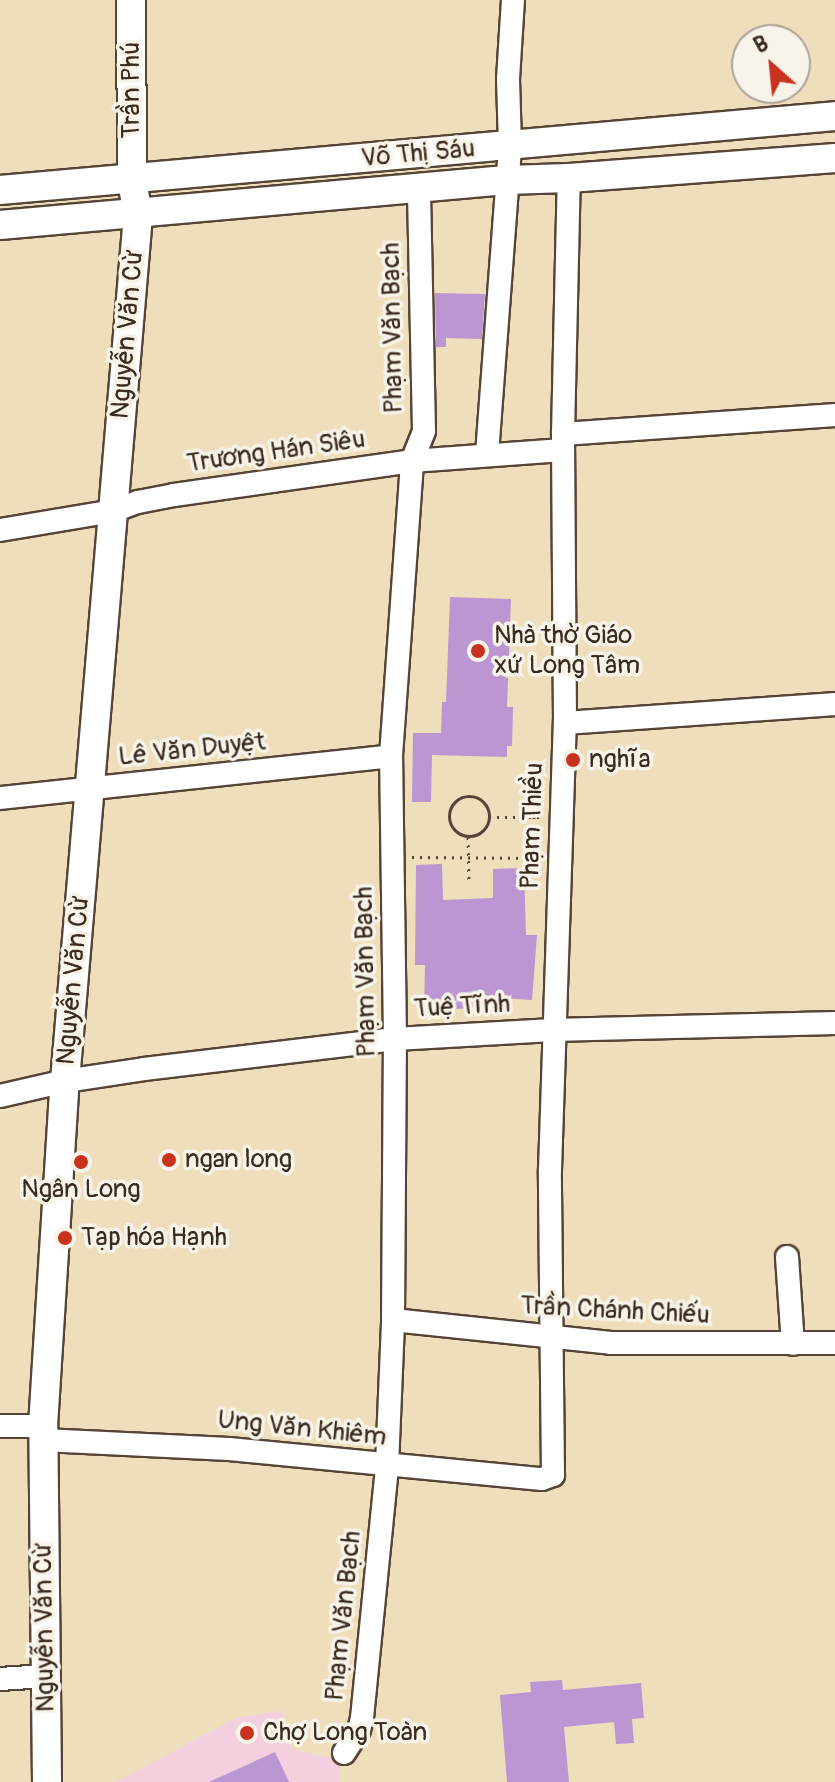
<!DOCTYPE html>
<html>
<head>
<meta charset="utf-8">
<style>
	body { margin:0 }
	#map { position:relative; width:835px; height:1782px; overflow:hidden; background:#efdebc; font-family:Pangolin,sans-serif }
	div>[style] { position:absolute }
	.built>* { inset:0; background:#f3cfdf }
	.building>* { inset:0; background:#bb96d2 }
	.path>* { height:3px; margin-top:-1.5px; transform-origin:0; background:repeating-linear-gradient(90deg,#564536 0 2px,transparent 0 8px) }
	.path>.ring { margin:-1.5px; padding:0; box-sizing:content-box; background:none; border:3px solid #564536; border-radius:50% }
	.roads { filter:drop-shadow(2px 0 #564536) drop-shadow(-2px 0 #564536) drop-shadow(0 2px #564536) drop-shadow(0 -2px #564536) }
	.minor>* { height:22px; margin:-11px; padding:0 11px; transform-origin:11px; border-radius:11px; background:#fff }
	.major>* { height:28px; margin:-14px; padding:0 14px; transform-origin:14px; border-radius:14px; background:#fff }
	.dots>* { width:22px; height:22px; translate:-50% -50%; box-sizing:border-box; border:4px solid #f7f3e8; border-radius:50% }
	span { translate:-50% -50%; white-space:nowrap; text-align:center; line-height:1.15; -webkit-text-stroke:7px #f7f3e8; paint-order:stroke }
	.street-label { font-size:26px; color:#3b2a1e }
	.poi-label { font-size:26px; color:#3b2a1e }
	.left { translate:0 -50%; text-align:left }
	.north { position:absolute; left:731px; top:24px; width:80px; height:80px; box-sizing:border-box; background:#f7f3e8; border:2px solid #aca397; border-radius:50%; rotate:333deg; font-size:22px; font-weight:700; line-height:32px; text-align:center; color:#3b2a1e }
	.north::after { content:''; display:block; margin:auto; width:28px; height:36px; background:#c8321e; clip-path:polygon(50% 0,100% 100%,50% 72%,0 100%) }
</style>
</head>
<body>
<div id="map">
	<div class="built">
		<i style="clip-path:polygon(282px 1711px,291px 1749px,340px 1760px,340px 1782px,116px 1782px,236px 1718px)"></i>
	</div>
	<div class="building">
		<i style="clip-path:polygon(435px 293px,485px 294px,482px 339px,446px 338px,446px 347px,436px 347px)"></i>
		<i style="clip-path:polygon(450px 597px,511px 599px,507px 707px,513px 707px,512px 746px,507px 746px,507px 757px,432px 755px,431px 802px,412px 802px,413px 733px,441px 733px,442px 702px,446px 702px)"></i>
		<i style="clip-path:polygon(442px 864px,443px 900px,493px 898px,493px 869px,524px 868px,526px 935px,537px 935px,532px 1000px,482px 997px,482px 1008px,424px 1010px,425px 965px,415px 965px,416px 865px)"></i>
		<i style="clip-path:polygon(562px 1680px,563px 1690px,641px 1683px,644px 1718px,632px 1719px,634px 1743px,616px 1744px,614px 1722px,564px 1727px,569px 1782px,507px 1782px,500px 1695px,531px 1692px,530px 1682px)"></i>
		<i style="clip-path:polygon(275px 1752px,289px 1782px,209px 1782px)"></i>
	</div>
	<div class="path">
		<i class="ring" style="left:449px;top:796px;width:37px;height:37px"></i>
		<i style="left:489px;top:817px;width:52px"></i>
		<i style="left:468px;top:837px;width:44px;rotate:88.7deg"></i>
		<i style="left:412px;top:857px;width:122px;rotate:0.5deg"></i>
		<i style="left:534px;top:858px;width:41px;rotate:-90deg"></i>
	</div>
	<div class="roads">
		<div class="minor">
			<i style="left:563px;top:434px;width:273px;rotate:-4deg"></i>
			<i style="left:487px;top:454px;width:309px;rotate:-85.7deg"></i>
			<i style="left:510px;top:146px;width:67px;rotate:-91.7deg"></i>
			<i style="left:508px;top:79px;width:79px;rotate:-86.4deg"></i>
			<i style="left:0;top:530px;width:115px;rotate:-9.5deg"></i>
			<i style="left:113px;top:511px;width:27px;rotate:-20deg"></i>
			<i style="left:138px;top:502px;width:37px;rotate:-11deg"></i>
			<i style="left:174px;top:495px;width:240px;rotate:-8.1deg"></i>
			<i style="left:412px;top:461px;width:151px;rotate:-4.2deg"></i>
			<i style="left:565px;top:723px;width:271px;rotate:-4deg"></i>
			<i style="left:0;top:798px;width:393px;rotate:-6.1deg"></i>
			<i style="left:0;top:1096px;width:67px;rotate:-13deg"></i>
			<i style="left:65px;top:1081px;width:80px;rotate:-8.6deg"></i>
			<i style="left:144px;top:1069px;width:253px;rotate:-6.8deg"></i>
			<i style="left:395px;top:1039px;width:158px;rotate:-3.3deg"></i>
			<i style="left:553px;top:1030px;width:282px;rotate:-1.4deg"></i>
			<i style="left:787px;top:1257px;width:87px;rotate:86.1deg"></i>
			<i style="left:393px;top:1320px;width:219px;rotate:6deg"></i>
			<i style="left:611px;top:1343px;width:224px"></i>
			<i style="left:0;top:1426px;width:43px"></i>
			<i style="left:43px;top:1440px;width:186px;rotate:2.8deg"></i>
			<i style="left:229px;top:1449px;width:314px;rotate:5.5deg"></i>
			<i style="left:542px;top:1479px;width:12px;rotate:-20deg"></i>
			<i style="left:553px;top:1475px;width:305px;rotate:-90.6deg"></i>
			<i style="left:550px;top:1170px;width:447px;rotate:-88.1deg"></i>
			<i style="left:565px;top:723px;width:289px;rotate:-90.4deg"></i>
			<i style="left:563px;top:434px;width:256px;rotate:-88.7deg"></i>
			<i style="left:0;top:1679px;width:45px;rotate:-3.8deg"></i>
			<i style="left:344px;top:1753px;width:27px;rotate:-57deg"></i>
			<i style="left:359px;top:1730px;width:12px;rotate:-76deg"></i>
			<i style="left:362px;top:1718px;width:253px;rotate:-84.3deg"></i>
			<i style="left:387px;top:1466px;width:146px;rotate:-87.6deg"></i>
			<i style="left:393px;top:1320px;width:281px;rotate:-89.6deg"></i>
			<i style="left:395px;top:1039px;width:283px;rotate:-90.8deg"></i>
			<i style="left:391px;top:756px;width:296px;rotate:-85.9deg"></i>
			<i style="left:412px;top:461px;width:32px;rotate:-68deg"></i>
			<i style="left:424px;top:431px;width:242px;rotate:-91.2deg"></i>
		</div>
		<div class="major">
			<i style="left:0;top:190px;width:838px;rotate:-5.06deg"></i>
			<i style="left:0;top:225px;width:508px;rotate:-5.08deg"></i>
			<i style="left:506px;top:180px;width:63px;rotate:-1.8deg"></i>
			<i style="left:569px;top:178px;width:267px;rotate:-4.3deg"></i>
			<i style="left:47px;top:1782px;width:356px;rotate:-90.6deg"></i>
			<i style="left:43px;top:1426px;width:346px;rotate:-86.4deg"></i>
			<i style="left:65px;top:1081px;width:869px;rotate:-85.18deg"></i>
			<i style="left:138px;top:215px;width:36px;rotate:-100deg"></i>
			<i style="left:132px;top:180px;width:180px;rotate:-90.3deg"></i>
		</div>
	</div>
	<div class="dots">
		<i style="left:478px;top:651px;background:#c8321e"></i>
		<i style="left:573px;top:760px;background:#c8321e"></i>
		<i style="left:169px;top:1160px;background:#c8321e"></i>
		<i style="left:81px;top:1162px;background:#c8321e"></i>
		<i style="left:65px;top:1238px;background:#c8321e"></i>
		<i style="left:247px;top:1733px;background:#c8321e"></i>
	</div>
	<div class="street-label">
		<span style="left:132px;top:90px;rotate:-90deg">Trần Phú</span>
		<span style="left:418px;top:154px;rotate:-5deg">Võ Thị Sáu</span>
		<span style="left:393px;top:328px;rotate:-91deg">Phạm Văn Bạch</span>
		<span style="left:128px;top:334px;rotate:-85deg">Nguyễn Văn Cừ</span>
		<span style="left:276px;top:452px;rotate:-8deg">Trương Hán Siêu</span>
		<span style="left:192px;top:750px;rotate:-6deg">Lê Văn Duyệt</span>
		<span style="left:533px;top:826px;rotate:-88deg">Phạm Thiều</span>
		<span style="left:366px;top:972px;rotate:-91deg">Phạm Văn Bạch</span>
		<span style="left:74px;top:980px;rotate:-85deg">Nguyễn Văn Cừ</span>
		<span style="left:462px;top:1007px;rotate:-3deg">Tuệ Tĩnh</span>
		<span style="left:615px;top:1311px;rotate:3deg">Trần Chánh Chiếu</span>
		<span style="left:302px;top:1429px;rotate:6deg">Ung Văn Khiêm</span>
		<span style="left:344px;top:1616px;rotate:-84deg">Phạm Văn Bạch</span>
		<span style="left:45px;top:1627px;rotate:-91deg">Nguyễn Văn Cừ</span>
	</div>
	<div class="poi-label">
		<span class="left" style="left:494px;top:651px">Nhà thờ Giáo<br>xứ Long Tâm</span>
		<span class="left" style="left:589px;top:760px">nghĩa</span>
		<span class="left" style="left:185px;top:1160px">ngan long</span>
		<span style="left:81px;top:1190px">Ngân Long</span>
		<span class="left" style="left:81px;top:1238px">Tạp hóa Hạnh</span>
		<span class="left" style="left:263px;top:1733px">Chợ Long Toàn</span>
	</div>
	<div class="north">B</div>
</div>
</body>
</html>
